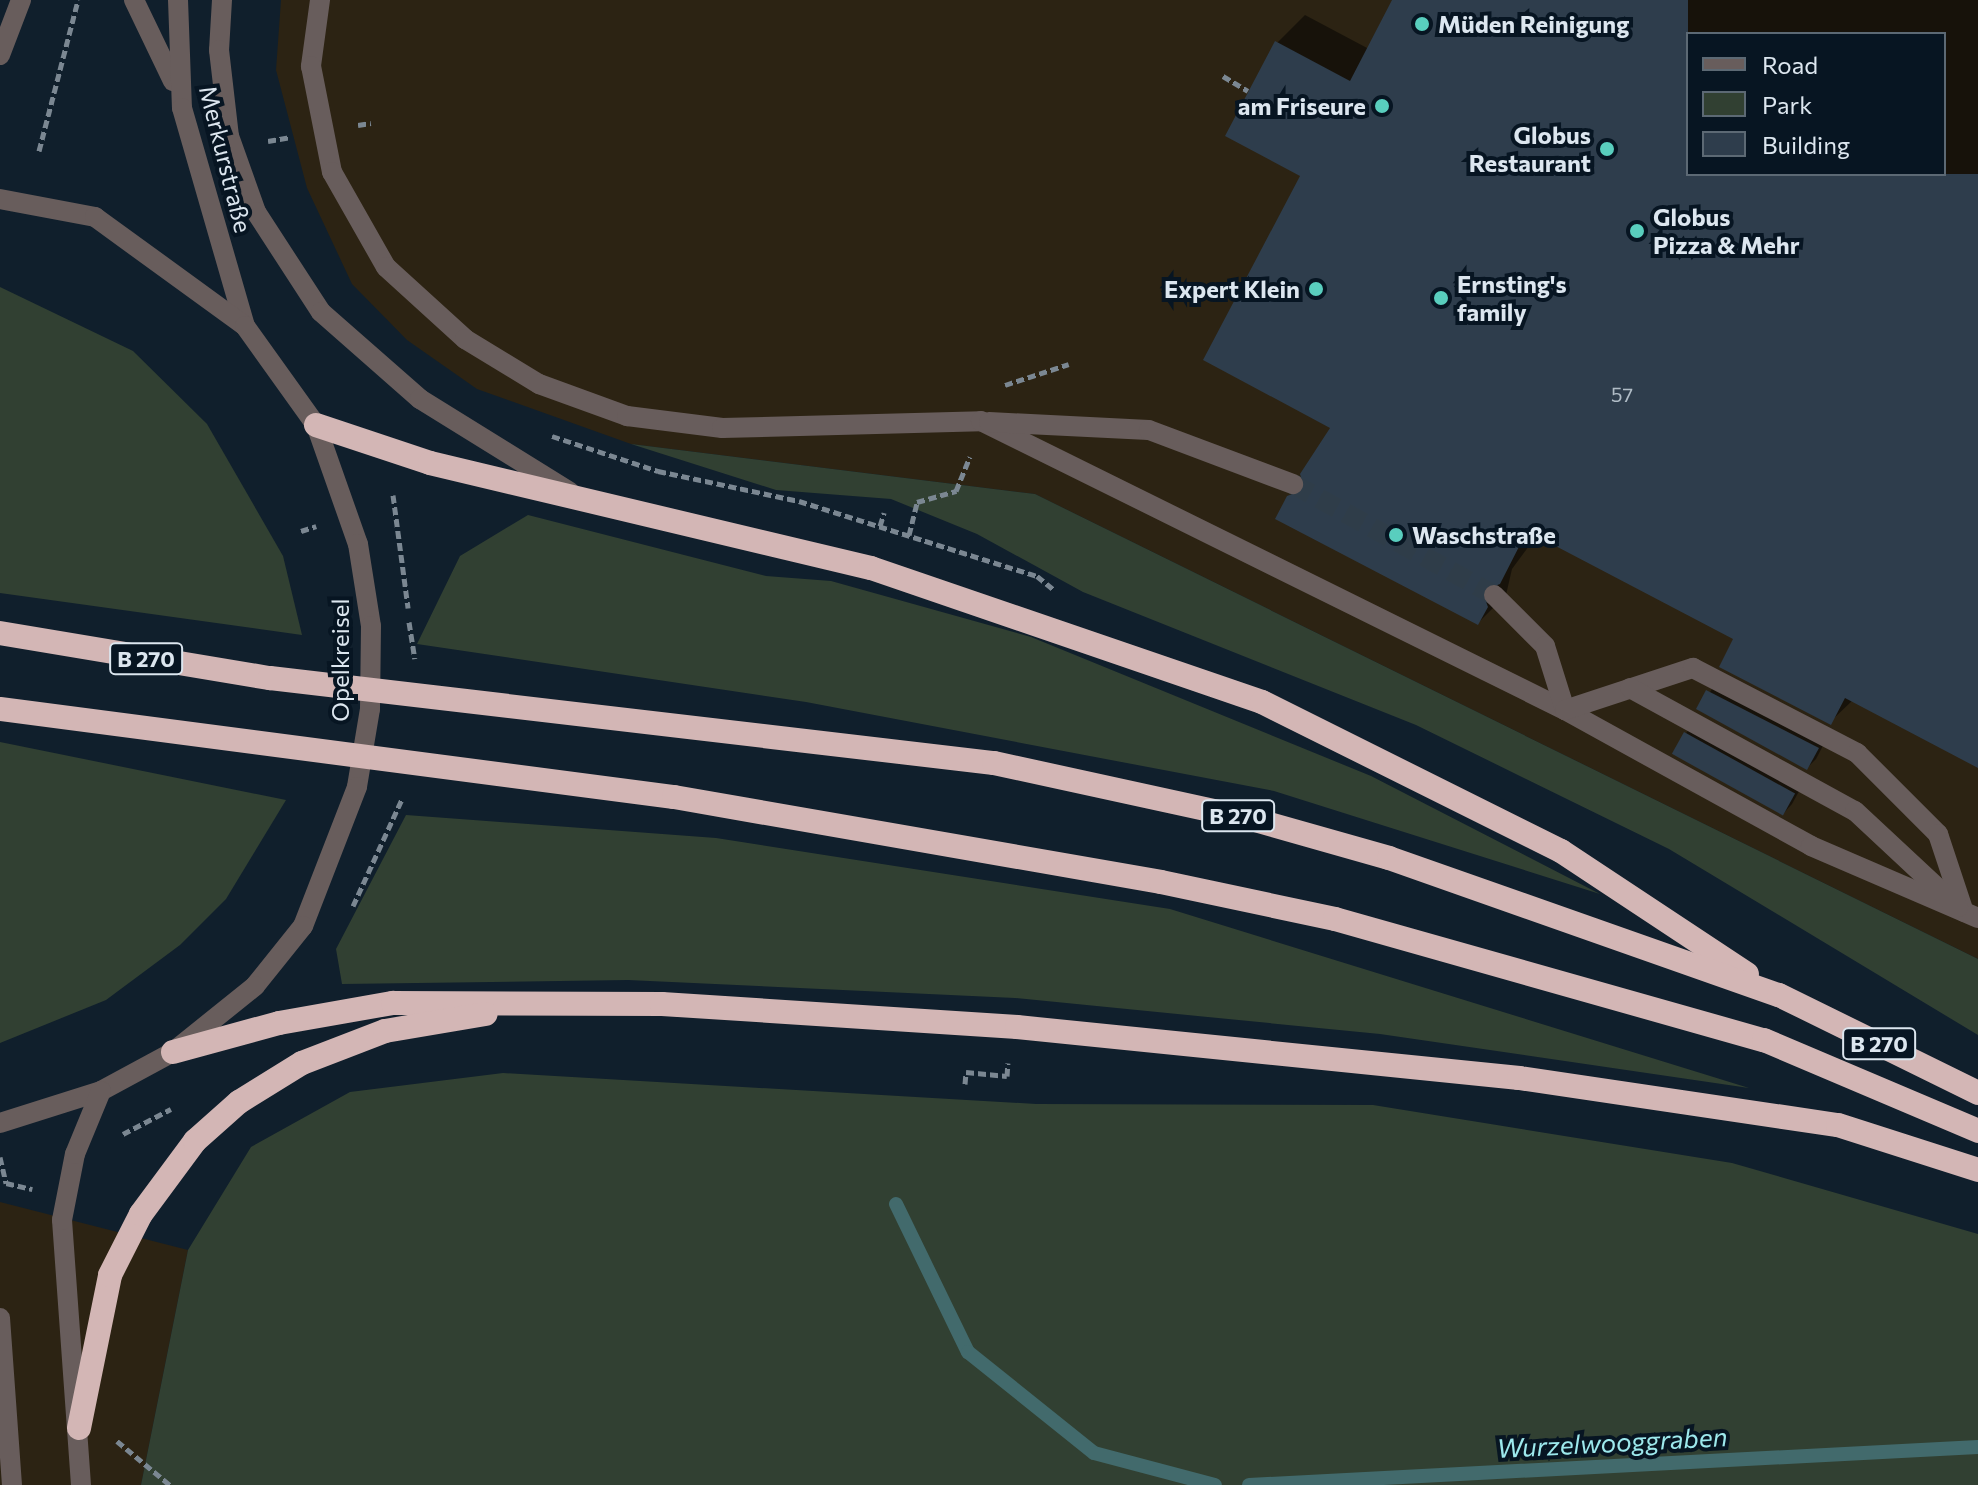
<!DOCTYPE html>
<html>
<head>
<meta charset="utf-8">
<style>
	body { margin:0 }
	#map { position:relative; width:1978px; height:1485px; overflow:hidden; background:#101f2c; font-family:Commissioner,sans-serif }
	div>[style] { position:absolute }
	.commercial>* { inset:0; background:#2c2313 }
	.green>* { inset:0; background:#314032 }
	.shadow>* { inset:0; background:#0007 }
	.stream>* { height:14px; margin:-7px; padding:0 7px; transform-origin:7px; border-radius:7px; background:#426a6c }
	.building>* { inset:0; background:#2e3d4c; transform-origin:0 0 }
	.minor-tunnel>* { height:20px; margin-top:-10px; transform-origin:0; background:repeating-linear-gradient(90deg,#2f3d49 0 20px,transparent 0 30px) }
	.path>* { height:5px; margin-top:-2.5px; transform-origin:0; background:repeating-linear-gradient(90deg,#7b8792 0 8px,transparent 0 12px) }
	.minor>* { height:20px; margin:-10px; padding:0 10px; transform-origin:10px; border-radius:10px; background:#685d5c }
	.highway>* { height:24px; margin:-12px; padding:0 12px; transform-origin:12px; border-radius:12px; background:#d3b6b5 }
	.dots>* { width:22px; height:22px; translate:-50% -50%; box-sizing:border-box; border:4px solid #071522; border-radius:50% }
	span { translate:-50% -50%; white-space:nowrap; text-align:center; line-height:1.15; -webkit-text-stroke:8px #071522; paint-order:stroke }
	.number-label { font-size:20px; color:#b0bcc6 }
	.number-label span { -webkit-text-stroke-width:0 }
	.shield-label span { padding:2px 6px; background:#071522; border:2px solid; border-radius:6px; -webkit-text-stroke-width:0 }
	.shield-label { font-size:22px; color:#dce6ef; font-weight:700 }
	.poi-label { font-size:24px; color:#dce6ef; font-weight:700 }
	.left { translate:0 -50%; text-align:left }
	.right { translate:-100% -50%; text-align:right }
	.street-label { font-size:24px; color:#dce6ef }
	.water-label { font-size:26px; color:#9de9ed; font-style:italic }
	.legend { position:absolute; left:1686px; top:32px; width:260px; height:144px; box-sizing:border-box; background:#071522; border:2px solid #5c6974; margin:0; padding:10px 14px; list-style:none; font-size:24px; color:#dce6ef }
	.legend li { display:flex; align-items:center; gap:16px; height:40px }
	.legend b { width:40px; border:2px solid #5c6974 }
</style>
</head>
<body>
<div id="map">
	<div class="commercial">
		<i style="clip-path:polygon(evenodd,281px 0,1978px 0,1978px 959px,1035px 494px,631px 444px,477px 389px,407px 340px,352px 284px,307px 188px,276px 70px,281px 0,1688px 34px,1944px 34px,1944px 174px,1688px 174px,1688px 34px)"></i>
		<i style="clip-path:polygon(0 1202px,188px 1250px,141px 1485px,0 1485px)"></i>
	</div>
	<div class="green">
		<i style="clip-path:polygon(0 287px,133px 351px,207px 424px,283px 556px,302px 635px,0 593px)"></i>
		<i style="clip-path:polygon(631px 444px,1035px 494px,1978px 959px,1978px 1035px,1669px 849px,1416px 725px,1083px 592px,977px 534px,891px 499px,776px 490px)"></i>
		<i style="clip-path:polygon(528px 515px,766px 576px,831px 581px,1031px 637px,1371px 776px,1600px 894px,1274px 791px,806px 702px,417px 644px,460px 556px)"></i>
		<i style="clip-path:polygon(0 742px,286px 800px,226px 899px,180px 945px,106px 1000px,0 1043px)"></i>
		<i style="clip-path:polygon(406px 815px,716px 838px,1170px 909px,1749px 1088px,1380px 1034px,1015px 998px,628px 980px,342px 984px,336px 949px)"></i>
		<i style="clip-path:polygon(503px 1073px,1036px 1104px,1373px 1105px,1732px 1163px,1978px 1234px,1978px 1485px,141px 1485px,188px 1250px,251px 1147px,350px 1092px)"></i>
	</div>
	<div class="shadow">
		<i style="clip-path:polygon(evenodd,1395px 0,1978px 0,1978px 766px,1853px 700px,1830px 722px,1736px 639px,1537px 535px,1512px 569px,1506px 595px,1478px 623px,1289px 497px,1333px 427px,1303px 175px,1277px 43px,1305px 15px,1369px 49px,1395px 0,1688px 34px,1944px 34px,1944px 174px,1688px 174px,1688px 34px)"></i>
		<i style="clip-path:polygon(1717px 682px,1827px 738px,1816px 759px,1807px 768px,1699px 708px)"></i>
		<i style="clip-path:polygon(1695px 724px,1803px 784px,1792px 804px,1783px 814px,1686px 733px)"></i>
	</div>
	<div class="stream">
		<i style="left:896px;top:1204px;width:165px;rotate:64.1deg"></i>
		<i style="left:968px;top:1352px;width:161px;rotate:38.7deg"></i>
		<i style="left:1094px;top:1453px;width:125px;rotate:14.8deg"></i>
		<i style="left:1249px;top:1485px;width:730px;rotate:-2.98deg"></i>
	</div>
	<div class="building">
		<i style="clip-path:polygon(1392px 0,1688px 0,1688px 174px,1978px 174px,1978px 768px,1845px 698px,1831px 725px,1719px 667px,1733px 639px,1527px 531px,1500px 584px,1482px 591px,1488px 607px,1478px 625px,1275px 519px,1287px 496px,1305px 489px,1300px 474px,1330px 428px,1203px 360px,1300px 176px,1225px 136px,1275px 41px,1350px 81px)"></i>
		<i style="clip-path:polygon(1706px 690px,1819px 748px,1807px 770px,1696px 709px)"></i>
		<i style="left:1684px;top:732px;width:127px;height:25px;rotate:29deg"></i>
	</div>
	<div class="minor-tunnel">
		<i style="left:1293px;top:484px;width:230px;rotate:28.9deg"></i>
	</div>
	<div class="path">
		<i style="left:1223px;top:76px;width:29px;rotate:31deg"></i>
		<i style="left:358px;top:125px;width:13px;rotate:-9deg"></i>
		<i style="left:268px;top:141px;width:22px;rotate:-10deg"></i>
		<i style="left:39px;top:151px;width:156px;rotate:-75.5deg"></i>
		<i style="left:1005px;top:385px;width:67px;rotate:-18.2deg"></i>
		<i style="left:552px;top:436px;width:112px;rotate:18.3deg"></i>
		<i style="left:658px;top:471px;width:144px;rotate:12deg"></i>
		<i style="left:799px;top:501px;width:250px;rotate:17.5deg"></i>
		<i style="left:1037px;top:576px;width:21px;rotate:39deg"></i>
		<i style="left:393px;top:495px;width:114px;rotate:82.4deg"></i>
		<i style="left:880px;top:526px;width:14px;rotate:-73deg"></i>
		<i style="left:301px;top:531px;width:16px;rotate:-18deg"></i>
		<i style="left:909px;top:535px;width:34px;rotate:-76deg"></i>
		<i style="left:917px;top:502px;width:41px;rotate:-15.8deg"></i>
		<i style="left:956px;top:491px;width:37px;rotate:-68deg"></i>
		<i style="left:409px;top:622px;width:37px;rotate:81deg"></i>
		<i style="left:353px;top:906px;width:118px;rotate:-65.4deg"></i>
		<i style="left:965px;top:1084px;width:12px;rotate:-85deg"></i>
		<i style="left:966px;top:1072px;width:41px;rotate:5.6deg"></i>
		<i style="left:1007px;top:1076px;width:13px;rotate:-86deg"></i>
		<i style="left:123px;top:1134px;width:54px;rotate:-27.5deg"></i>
		<i style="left:0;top:1157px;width:27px;rotate:77deg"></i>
		<i style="left:6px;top:1183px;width:27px;rotate:13deg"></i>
		<i style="left:117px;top:1441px;width:69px;rotate:39.7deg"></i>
	</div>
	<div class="minor">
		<i style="left:134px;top:0;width:90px;rotate:64.3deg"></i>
		<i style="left:178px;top:0;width:108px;rotate:87.9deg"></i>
		<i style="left:182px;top:108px;width:227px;rotate:73.9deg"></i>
		<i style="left:222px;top:0;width:50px;rotate:93.4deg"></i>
		<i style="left:219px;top:50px;width:87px;rotate:83.4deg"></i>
		<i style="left:229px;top:136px;width:81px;rotate:70.4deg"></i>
		<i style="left:256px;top:212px;width:119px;rotate:57deg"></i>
		<i style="left:321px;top:312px;width:132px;rotate:41.3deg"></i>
		<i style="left:420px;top:399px;width:176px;rotate:31.8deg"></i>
		<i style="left:320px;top:0;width:67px;rotate:97.8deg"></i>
		<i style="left:311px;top:66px;width:108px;rotate:78.8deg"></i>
		<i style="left:332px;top:172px;width:109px;rotate:60.4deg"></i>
		<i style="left:386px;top:267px;width:107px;rotate:42.3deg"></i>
		<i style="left:465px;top:339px;width:87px;rotate:31.3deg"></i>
		<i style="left:539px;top:384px;width:94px;rotate:20deg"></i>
		<i style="left:627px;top:416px;width:96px;rotate:7.2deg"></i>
		<i style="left:722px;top:428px;width:259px;rotate:-1.5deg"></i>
		<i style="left:981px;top:421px;width:652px;rotate:26.33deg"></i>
		<i style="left:1565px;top:710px;width:281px;rotate:28.9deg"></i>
		<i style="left:1811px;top:846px;width:182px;rotate:23.3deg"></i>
		<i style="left:0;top:55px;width:59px;rotate:-69.1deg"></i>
		<i style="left:0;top:199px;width:97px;rotate:10.7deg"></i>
		<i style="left:95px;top:217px;width:185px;rotate:36deg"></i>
		<i style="left:245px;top:326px;width:122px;rotate:54.4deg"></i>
		<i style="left:316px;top:425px;width:126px;rotate:70.6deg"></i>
		<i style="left:358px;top:544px;width:83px;rotate:81deg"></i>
		<i style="left:371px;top:626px;width:83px;rotate:90.7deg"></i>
		<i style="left:370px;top:709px;width:79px;rotate:99.5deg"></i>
		<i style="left:357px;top:787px;width:149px;rotate:111.2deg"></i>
		<i style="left:303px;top:926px;width:77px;rotate:128.7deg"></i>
		<i style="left:255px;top:986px;width:105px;rotate:141.2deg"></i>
		<i style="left:173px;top:1052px;width:82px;rotate:151.6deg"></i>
		<i style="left:101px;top:1091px;width:106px;rotate:162.4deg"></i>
		<i style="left:989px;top:422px;width:160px;rotate:2.9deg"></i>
		<i style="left:1149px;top:430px;width:154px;rotate:20.6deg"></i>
		<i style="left:1494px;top:595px;width:72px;rotate:45deg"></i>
		<i style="left:1545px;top:646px;width:67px;rotate:72.6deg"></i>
		<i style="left:1565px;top:710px;width:135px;rotate:-18.2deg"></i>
		<i style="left:1693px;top:668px;width:185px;rotate:27.4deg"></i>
		<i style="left:1857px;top:753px;width:115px;rotate:45deg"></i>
		<i style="left:1938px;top:834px;width:82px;rotate:71.6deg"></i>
		<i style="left:1630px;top:688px;width:256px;rotate:28.7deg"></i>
		<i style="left:1855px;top:811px;width:141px;rotate:43deg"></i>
		<i style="left:0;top:1318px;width:167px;rotate:85.9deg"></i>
		<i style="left:81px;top:1485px;width:266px;rotate:-94.1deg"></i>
		<i style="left:62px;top:1220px;width:67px;rotate:-78.9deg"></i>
		<i style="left:75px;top:1154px;width:68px;rotate:-67.6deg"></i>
	</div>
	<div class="highway">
		<i style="left:316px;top:425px;width:120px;rotate:18.4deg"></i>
		<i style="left:430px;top:463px;width:453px;rotate:13.4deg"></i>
		<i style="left:871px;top:568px;width:413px;rotate:18.9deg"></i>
		<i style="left:1262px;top:702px;width:334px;rotate:26.5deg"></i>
		<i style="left:1561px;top:851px;width:223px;rotate:33.5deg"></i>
		<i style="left:0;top:633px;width:274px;rotate:9.5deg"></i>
		<i style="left:270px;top:678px;width:729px;rotate:6.7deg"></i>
		<i style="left:994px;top:763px;width:267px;rotate:12.3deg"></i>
		<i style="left:1255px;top:820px;width:139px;rotate:15.8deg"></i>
		<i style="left:1389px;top:858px;width:413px;rotate:19.4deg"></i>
		<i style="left:1779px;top:995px;width:222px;rotate:26.2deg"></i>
		<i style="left:0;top:709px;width:680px;rotate:7.44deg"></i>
		<i style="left:674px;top:797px;width:494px;rotate:9.9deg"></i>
		<i style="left:1161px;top:882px;width:178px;rotate:12deg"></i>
		<i style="left:1335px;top:919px;width:446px;rotate:15.8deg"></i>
		<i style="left:1764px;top:1040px;width:233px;rotate:23deg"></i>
		<i style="left:173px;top:1052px;width:110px;rotate:-15.3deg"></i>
		<i style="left:279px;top:1023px;width:116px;rotate:-10deg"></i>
		<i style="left:393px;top:1003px;width:269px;rotate:0.2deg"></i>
		<i style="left:662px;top:1004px;width:356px;rotate:3.7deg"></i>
		<i style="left:1017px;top:1027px;width:505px;rotate:5.8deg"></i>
		<i style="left:1519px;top:1078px;width:322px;rotate:8.4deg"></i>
		<i style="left:1838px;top:1125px;width:147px;rotate:17.8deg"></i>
		<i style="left:79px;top:1428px;width:156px;rotate:-78.5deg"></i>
		<i style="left:110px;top:1275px;width:68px;rotate:-63.1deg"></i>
		<i style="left:141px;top:1214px;width:91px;rotate:-53.5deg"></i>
		<i style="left:195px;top:1141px;width:59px;rotate:-41.6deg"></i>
		<i style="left:239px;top:1102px;width:74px;rotate:-31.8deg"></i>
		<i style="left:302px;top:1063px;width:89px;rotate:-21.1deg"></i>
		<i style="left:385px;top:1031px;width:102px;rotate:-9.6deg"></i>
	</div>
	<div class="dots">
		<i style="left:1422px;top:24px;background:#59cebe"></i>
		<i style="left:1382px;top:106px;background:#59cebe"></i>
		<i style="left:1607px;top:149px;background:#59cebe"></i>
		<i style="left:1637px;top:231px;background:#59cebe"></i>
		<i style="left:1316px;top:289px;background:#59cebe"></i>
		<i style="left:1441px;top:298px;background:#59cebe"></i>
		<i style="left:1396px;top:535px;background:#59cebe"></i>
	</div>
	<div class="number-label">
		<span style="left:1622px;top:394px">57</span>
	</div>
	<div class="shield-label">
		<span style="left:146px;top:659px">B 270</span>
		<span style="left:1238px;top:816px">B 270</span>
		<span style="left:1879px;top:1044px">B 270</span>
	</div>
	<div class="poi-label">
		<span class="left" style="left:1438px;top:24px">Müden Reinigung</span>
		<span class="right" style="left:1366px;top:106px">am Friseure</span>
		<span class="right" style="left:1591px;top:149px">Globus<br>Restaurant</span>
		<span class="left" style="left:1653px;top:231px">Globus<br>Pizza &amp; Mehr</span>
		<span class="left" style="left:1457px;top:298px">Ernsting's<br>family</span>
		<span class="right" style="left:1300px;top:289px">Expert Klein</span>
		<span class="left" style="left:1412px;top:535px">Waschstraße</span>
	</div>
	<div class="street-label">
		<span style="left:226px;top:159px;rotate:76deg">Merkurstraße</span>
		<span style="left:340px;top:660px;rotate:-90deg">Opelkreisel</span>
	</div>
	<div class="water-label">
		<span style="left:1612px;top:1442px;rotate:-3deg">Wurzelwooggraben</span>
	</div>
	<ul class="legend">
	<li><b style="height:10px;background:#685d5c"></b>Road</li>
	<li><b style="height:22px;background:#314032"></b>Park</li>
	<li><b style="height:22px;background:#2e3d4c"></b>Building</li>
	</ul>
</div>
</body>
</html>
